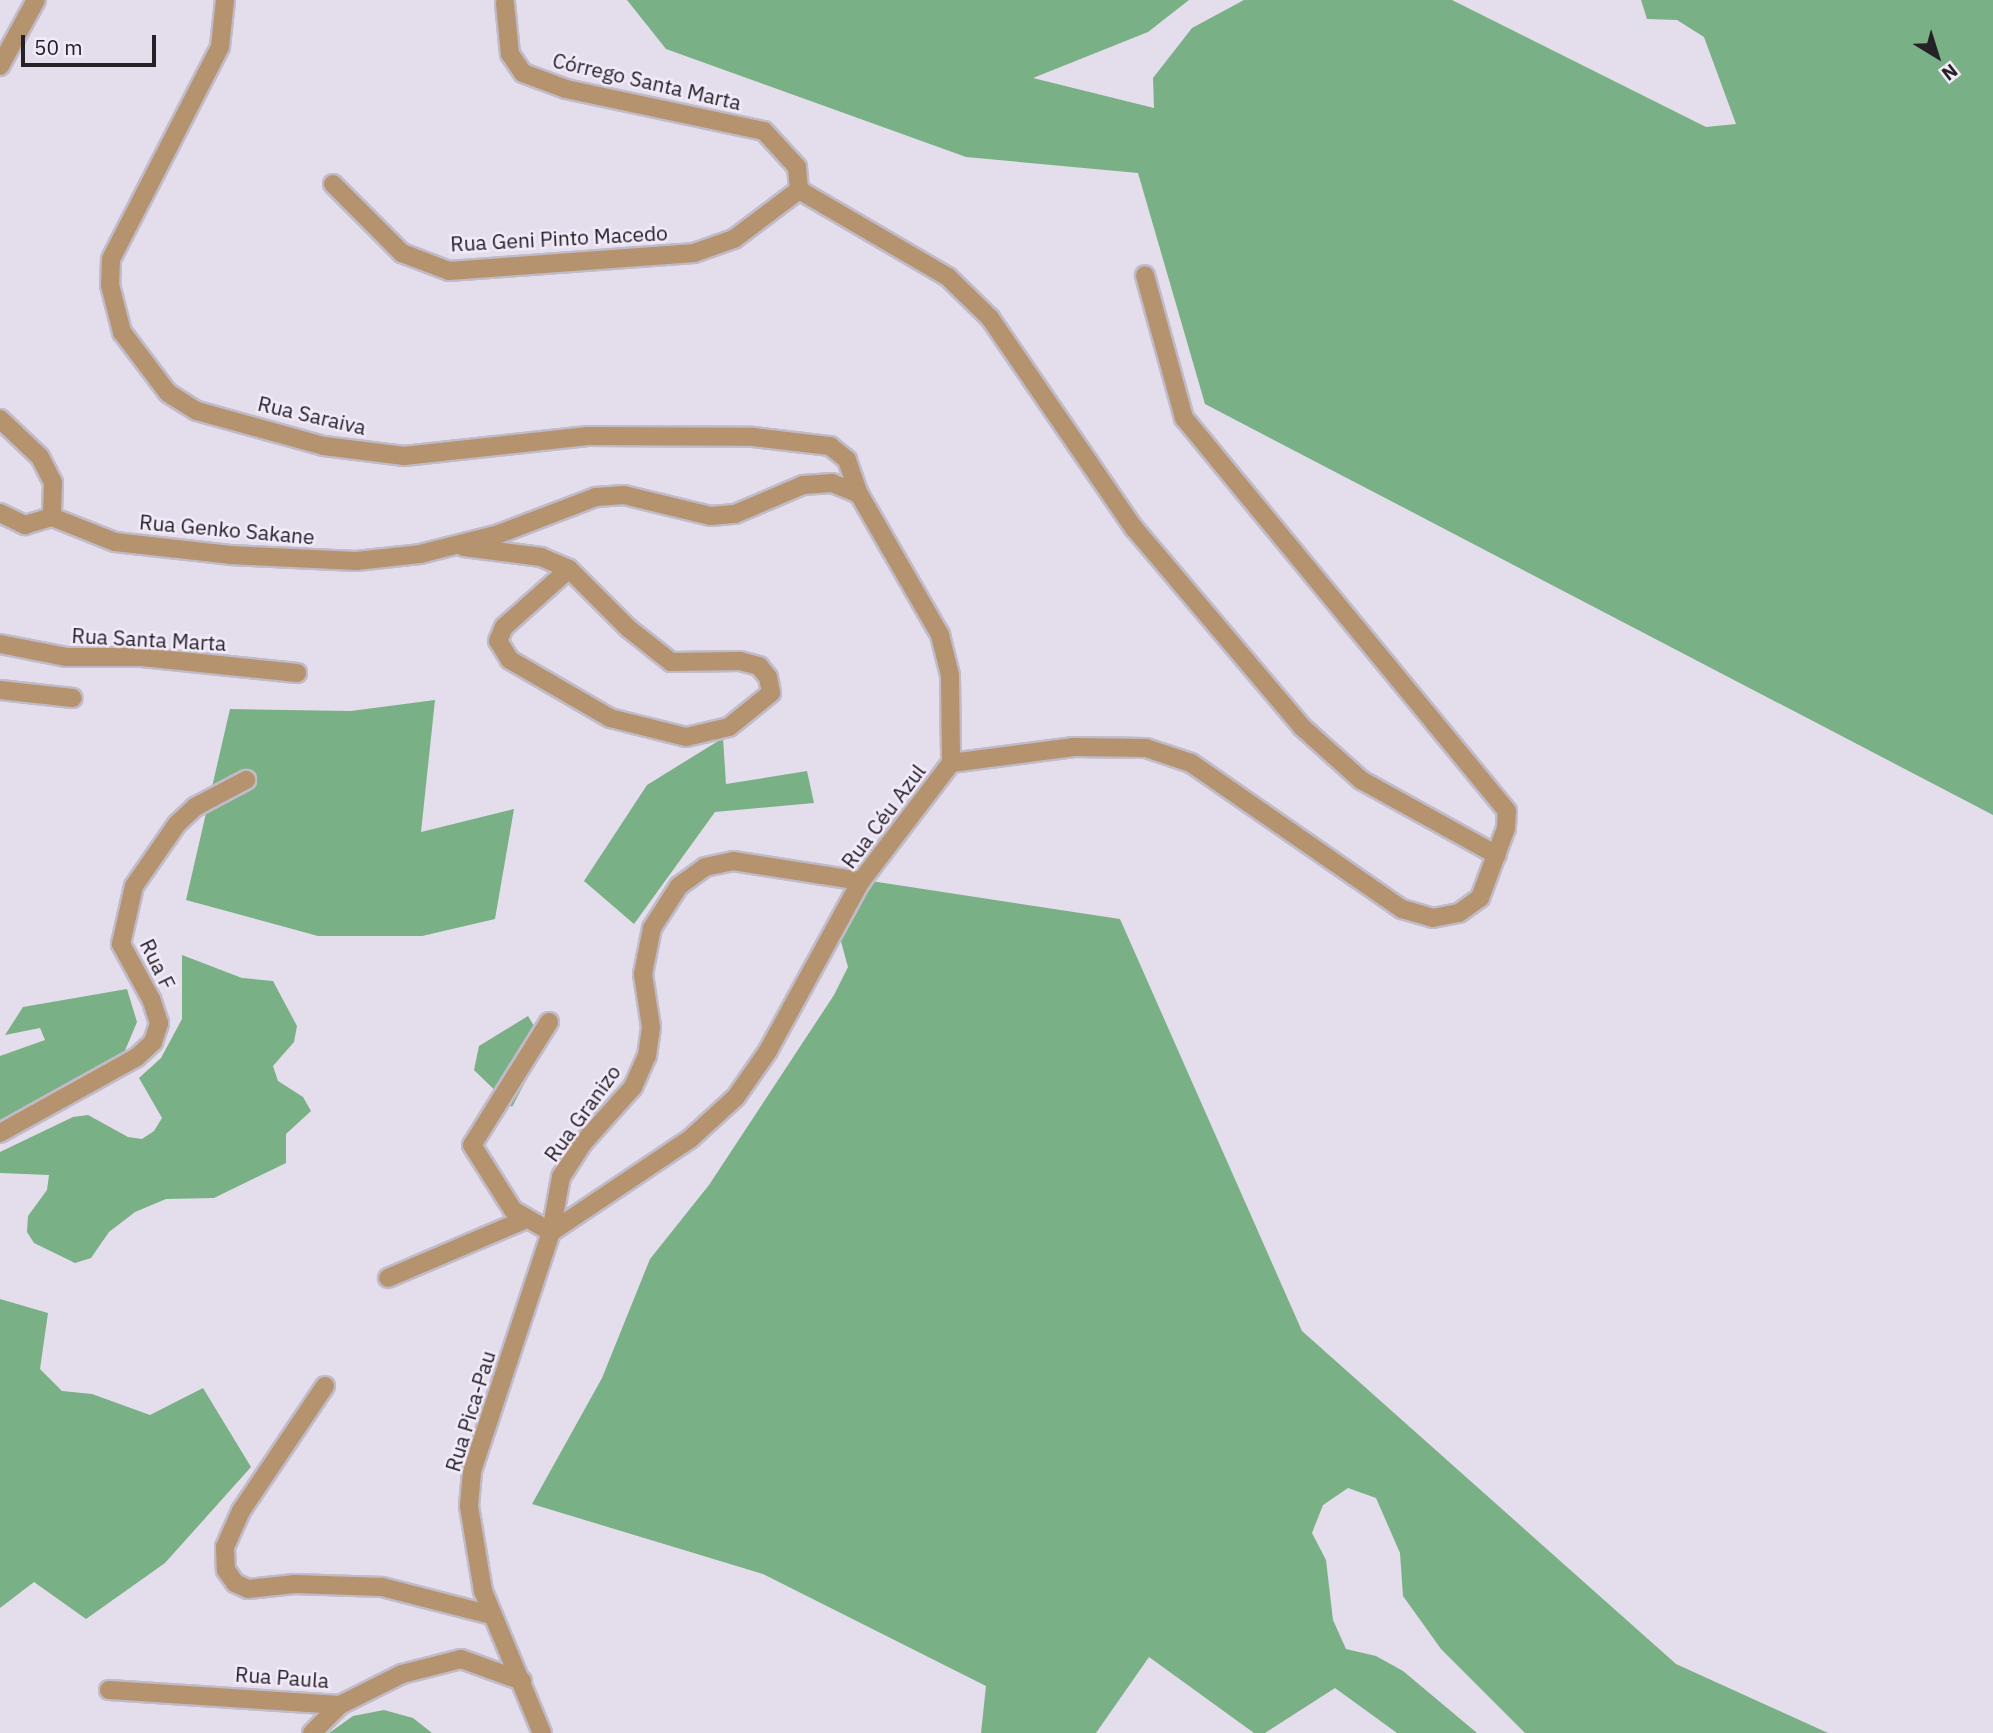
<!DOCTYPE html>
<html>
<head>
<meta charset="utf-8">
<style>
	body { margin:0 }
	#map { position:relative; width:1993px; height:1733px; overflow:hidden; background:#e4ddec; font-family:"IBM Plex Sans",sans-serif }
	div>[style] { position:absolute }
	.forest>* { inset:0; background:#7ab086 }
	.roads { filter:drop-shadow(2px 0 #c1bbc9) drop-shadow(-2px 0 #c1bbc9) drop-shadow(0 2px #c1bbc9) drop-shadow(0 -2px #c1bbc9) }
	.street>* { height:18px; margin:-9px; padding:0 9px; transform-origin:9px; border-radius:9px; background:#b4936e }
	span { translate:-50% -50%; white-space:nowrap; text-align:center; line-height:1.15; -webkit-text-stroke:5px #f2eaf9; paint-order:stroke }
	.street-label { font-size:21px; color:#242127 }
	.north { position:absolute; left:1902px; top:21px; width:70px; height:70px; -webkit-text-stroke:5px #f2eaf9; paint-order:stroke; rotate:142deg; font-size:19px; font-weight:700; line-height:28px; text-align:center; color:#242127 }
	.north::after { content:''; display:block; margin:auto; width:24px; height:32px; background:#242127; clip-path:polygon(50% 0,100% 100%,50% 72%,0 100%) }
	.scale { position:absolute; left:21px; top:35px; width:135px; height:32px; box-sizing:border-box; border:4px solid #242127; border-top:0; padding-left:9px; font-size:21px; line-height:24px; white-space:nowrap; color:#242127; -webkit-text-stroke:5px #f2eaf9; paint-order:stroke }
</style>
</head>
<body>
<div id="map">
	<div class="forest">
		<i style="clip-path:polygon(627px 0,1189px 0,1148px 32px,1033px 78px,1154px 108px,1153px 78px,1192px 28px,1244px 0,1452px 0,1706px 127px,1736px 124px,1704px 37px,1677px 20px,1647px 19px,1641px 0,1993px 0,1993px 815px,1205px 404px,1138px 173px,966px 157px,666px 49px)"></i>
		<i style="clip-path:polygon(435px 700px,421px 832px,514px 809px,495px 919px,422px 936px,318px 936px,186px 900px,230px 709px,351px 711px)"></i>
		<i style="clip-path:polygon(723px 738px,726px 784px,807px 771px,814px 803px,715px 812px,634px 924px,584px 881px,647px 785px)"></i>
		<i style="clip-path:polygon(871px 881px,1120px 919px,1302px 1331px,1676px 1664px,1828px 1733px,1525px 1733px,1441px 1649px,1403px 1596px,1400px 1553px,1376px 1498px,1348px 1488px,1323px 1505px,1312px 1533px,1326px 1560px,1333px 1620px,1346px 1649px,1376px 1656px,1403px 1671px,1477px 1733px,1397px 1733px,1335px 1688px,1265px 1733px,1254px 1733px,1149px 1657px,1096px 1733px,981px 1733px,986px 1686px,763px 1574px,532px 1504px,602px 1378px,650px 1259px,709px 1185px,834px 995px,848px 967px,840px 938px)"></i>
		<i style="clip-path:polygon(182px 955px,242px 978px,273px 981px,297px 1026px,294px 1042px,273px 1066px,278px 1081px,303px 1097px,311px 1111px,286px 1134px,286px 1163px,214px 1198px,166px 1199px,135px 1212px,109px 1232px,91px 1258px,75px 1263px,34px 1243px,27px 1232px,28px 1216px,47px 1190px,49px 1175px,0 1173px,0 1152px,73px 1117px,88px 1115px,128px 1137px,142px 1139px,154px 1131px,162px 1118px,139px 1078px,161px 1058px,182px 1019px)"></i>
		<i style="clip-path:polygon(127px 989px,137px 1022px,124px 1053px,0 1134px,0 1056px,45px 1040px,40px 1028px,5px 1035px,23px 1007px)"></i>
		<i style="clip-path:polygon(528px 1016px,545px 1044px,512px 1107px,474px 1070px,479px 1046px)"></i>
		<i style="clip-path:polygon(0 1299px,48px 1313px,40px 1369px,62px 1391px,92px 1394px,150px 1415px,203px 1388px,251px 1467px,165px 1563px,86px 1619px,34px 1582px,0 1608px)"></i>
		<i style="clip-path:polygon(384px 1710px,413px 1718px,432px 1733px,329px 1733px,353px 1716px)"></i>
	</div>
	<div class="roads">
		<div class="street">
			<i style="left:225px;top:0;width:47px;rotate:96.1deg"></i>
			<i style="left:220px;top:47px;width:238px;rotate:117.2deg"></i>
			<i style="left:111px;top:259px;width:26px;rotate:92deg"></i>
			<i style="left:110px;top:285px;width:49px;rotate:75.7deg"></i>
			<i style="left:122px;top:332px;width:76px;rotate:53deg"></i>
			<i style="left:168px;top:393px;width:34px;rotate:32deg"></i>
			<i style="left:197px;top:411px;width:132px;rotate:15.4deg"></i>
			<i style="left:324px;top:446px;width:81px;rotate:7.1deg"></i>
			<i style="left:404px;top:456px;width:185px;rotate:-6.2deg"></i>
			<i style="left:588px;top:436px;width:165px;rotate:0.3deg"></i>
			<i style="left:753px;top:437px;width:78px;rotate:6.7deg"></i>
			<i style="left:830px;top:446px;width:22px;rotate:39deg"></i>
			<i style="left:847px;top:460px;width:36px;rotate:71deg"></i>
			<i style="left:505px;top:3px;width:51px;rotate:84.4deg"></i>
			<i style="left:510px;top:54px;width:23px;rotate:56deg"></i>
			<i style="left:523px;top:73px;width:46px;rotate:20.4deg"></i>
			<i style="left:566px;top:89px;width:202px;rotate:12deg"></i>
			<i style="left:764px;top:131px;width:49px;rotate:47.5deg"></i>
			<i style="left:797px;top:167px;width:23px;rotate:85deg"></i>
			<i style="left:0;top:66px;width:75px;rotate:-61.4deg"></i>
			<i style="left:333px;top:184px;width:98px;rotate:45deg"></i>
			<i style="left:402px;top:253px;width:50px;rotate:21deg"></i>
			<i style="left:449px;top:271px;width:246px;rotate:-4.2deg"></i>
			<i style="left:694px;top:253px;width:42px;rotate:-19.3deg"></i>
			<i style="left:734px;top:239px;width:81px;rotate:-37deg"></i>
			<i style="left:799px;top:190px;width:173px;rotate:30.3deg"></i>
			<i style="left:948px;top:277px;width:59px;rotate:44.3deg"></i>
			<i style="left:990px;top:318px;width:255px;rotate:55.6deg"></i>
			<i style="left:1134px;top:528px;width:260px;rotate:49.8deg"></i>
			<i style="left:1302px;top:727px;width:79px;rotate:41.9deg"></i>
			<i style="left:1361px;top:780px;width:155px;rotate:28.9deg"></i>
			<i style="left:0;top:419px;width:55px;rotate:43.5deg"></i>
			<i style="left:40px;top:457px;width:29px;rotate:63deg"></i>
			<i style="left:53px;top:483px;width:34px;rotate:92deg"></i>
			<i style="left:0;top:513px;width:28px;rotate:26deg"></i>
			<i style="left:25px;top:525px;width:28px;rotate:-17deg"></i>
			<i style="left:52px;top:517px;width:68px;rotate:21.6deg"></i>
			<i style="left:115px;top:542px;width:116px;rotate:6.4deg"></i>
			<i style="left:230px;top:555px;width:126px;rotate:2.7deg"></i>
			<i style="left:356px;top:561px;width:64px;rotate:-6.2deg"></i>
			<i style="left:420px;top:554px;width:81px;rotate:-14.2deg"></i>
			<i style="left:499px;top:534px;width:104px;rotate:-20.9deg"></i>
			<i style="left:596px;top:497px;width:28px;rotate:-4deg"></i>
			<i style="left:624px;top:495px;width:89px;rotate:13.6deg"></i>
			<i style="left:711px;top:516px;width:24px;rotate:-5deg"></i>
			<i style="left:735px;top:514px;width:74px;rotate:-23.1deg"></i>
			<i style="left:803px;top:485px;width:29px;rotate:-4deg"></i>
			<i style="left:832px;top:483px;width:29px;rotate:22deg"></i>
			<i style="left:859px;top:494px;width:163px;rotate:60.1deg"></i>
			<i style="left:940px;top:635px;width:41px;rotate:76deg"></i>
			<i style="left:950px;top:675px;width:88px;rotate:89.3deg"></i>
			<i style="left:951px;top:763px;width:148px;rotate:127.3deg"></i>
			<i style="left:861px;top:881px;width:194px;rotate:118.7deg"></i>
			<i style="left:768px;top:1051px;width:56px;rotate:124.8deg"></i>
			<i style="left:736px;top:1097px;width:62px;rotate:137.6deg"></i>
			<i style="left:690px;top:1139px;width:167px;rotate:146.2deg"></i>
			<i style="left:464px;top:547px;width:78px;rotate:7.4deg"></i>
			<i style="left:541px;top:557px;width:30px;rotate:23deg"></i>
			<i style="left:569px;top:569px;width:83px;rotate:45deg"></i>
			<i style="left:628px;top:628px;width:55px;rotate:38.3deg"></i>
			<i style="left:671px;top:662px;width:69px;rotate:-0.8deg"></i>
			<i style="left:740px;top:661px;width:20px;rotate:15deg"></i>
			<i style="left:759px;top:666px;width:14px;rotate:51deg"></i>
			<i style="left:768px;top:677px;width:16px;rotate:79deg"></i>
			<i style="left:771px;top:693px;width:54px;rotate:141deg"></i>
			<i style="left:729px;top:727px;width:44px;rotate:166.9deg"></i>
			<i style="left:686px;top:737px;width:78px;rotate:-166deg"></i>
			<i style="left:610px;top:718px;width:116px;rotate:-149.9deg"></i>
			<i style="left:510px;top:660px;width:22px;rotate:-122deg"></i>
			<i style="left:498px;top:641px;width:15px;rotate:-67deg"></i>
			<i style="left:504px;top:627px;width:87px;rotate:-41.7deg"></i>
			<i style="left:0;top:644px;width:67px;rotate:11.1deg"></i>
			<i style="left:66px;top:657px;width:76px"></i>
			<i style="left:142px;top:657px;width:156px;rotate:5.9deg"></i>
			<i style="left:0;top:690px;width:73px;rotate:6.3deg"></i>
			<i style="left:951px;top:763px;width:124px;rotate:-7.4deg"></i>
			<i style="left:1074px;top:747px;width:72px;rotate:0.8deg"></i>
			<i style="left:1146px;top:748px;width:47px;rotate:18.4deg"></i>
			<i style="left:1191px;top:763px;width:257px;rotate:34.7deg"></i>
			<i style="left:1402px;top:909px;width:32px;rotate:16deg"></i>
			<i style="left:1433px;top:918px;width:26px;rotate:-11deg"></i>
			<i style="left:1459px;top:913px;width:26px;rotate:-36deg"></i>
			<i style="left:1480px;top:898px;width:75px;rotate:-69.6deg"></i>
			<i style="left:1506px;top:828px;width:17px;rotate:-87deg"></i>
			<i style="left:1507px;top:811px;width:509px;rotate:-129.42deg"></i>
			<i style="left:1184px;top:418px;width:148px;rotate:-105.3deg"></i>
			<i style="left:549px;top:1022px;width:145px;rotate:122deg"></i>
			<i style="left:472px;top:1145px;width:77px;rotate:57.8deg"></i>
			<i style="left:513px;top:1210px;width:44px;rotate:30.1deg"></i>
			<i style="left:0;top:1133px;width:157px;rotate:-29deg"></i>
			<i style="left:137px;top:1057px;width:22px;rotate:-43deg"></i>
			<i style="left:153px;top:1042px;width:20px;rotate:-72deg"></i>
			<i style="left:159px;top:1023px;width:25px;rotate:-108deg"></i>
			<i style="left:151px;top:999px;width:63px;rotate:-118.6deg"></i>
			<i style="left:121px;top:944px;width:59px;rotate:-77.4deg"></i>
			<i style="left:134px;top:886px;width:75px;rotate:-55.3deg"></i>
			<i style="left:177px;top:824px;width:25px;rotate:-43deg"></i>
			<i style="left:195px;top:807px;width:58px;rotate:-27.9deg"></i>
			<i style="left:388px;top:1278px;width:148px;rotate:-23.1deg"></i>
			<i style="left:325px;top:1386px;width:151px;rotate:123.9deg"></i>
			<i style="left:241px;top:1511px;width:39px;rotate:114deg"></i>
			<i style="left:225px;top:1547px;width:23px;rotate:88deg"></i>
			<i style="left:226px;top:1570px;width:16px;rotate:55deg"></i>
			<i style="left:235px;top:1583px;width:14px;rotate:25deg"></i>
			<i style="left:248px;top:1589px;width:47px;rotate:-6.1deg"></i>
			<i style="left:295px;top:1584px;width:87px;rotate:2deg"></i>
			<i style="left:382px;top:1587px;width:113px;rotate:14.4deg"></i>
			<i style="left:109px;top:1690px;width:231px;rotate:3.7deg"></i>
			<i style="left:340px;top:1705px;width:69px;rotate:-26.6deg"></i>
			<i style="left:402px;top:1674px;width:61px;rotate:-14.3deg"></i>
			<i style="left:461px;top:1659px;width:65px;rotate:19.8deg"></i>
			<i style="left:312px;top:1733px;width:40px;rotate:-45deg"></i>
			<i style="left:542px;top:1733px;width:154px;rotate:-112.6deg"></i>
			<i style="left:483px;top:1591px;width:86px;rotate:-99.4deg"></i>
			<i style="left:469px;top:1506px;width:35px;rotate:-85deg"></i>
			<i style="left:472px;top:1471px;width:252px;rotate:-71.7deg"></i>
			<i style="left:551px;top:1232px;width:56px;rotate:-79.7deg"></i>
			<i style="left:561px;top:1177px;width:40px;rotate:-57.1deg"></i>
			<i style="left:583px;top:1143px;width:75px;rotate:-48.2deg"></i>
			<i style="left:633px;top:1087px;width:34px;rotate:-66deg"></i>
			<i style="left:647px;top:1056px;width:29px;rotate:-82deg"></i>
			<i style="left:651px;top:1027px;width:54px;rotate:-98.6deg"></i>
			<i style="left:643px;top:974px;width:47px;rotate:-78.9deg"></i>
			<i style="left:652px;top:928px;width:50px;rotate:-57.3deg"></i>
			<i style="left:679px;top:886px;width:32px;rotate:-36deg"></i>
			<i style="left:705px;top:867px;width:29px;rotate:-12deg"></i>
			<i style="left:733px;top:861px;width:130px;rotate:8.9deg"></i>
		</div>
	</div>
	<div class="street-label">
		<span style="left:647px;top:81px;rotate:13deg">Córrego Santa Marta</span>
		<span style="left:559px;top:238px;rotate:-3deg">Rua Geni Pinto Macedo</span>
		<span style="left:312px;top:415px;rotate:13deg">Rua Saraiva</span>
		<span style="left:227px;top:529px;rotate:5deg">Rua Genko Sakane</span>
		<span style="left:149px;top:639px;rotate:3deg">Rua Santa Marta</span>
		<span style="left:883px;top:816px;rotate:-53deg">Rua Céu Azul</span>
		<span style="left:158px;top:964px;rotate:64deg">Rua F</span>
		<span style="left:582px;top:1113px;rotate:-54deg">Rua Granizo</span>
		<span style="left:470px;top:1411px;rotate:-73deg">Rua Pica-Pau</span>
		<span style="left:282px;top:1677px;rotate:4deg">Rua Paula</span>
	</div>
	<div class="north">N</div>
	<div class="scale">50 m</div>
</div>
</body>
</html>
